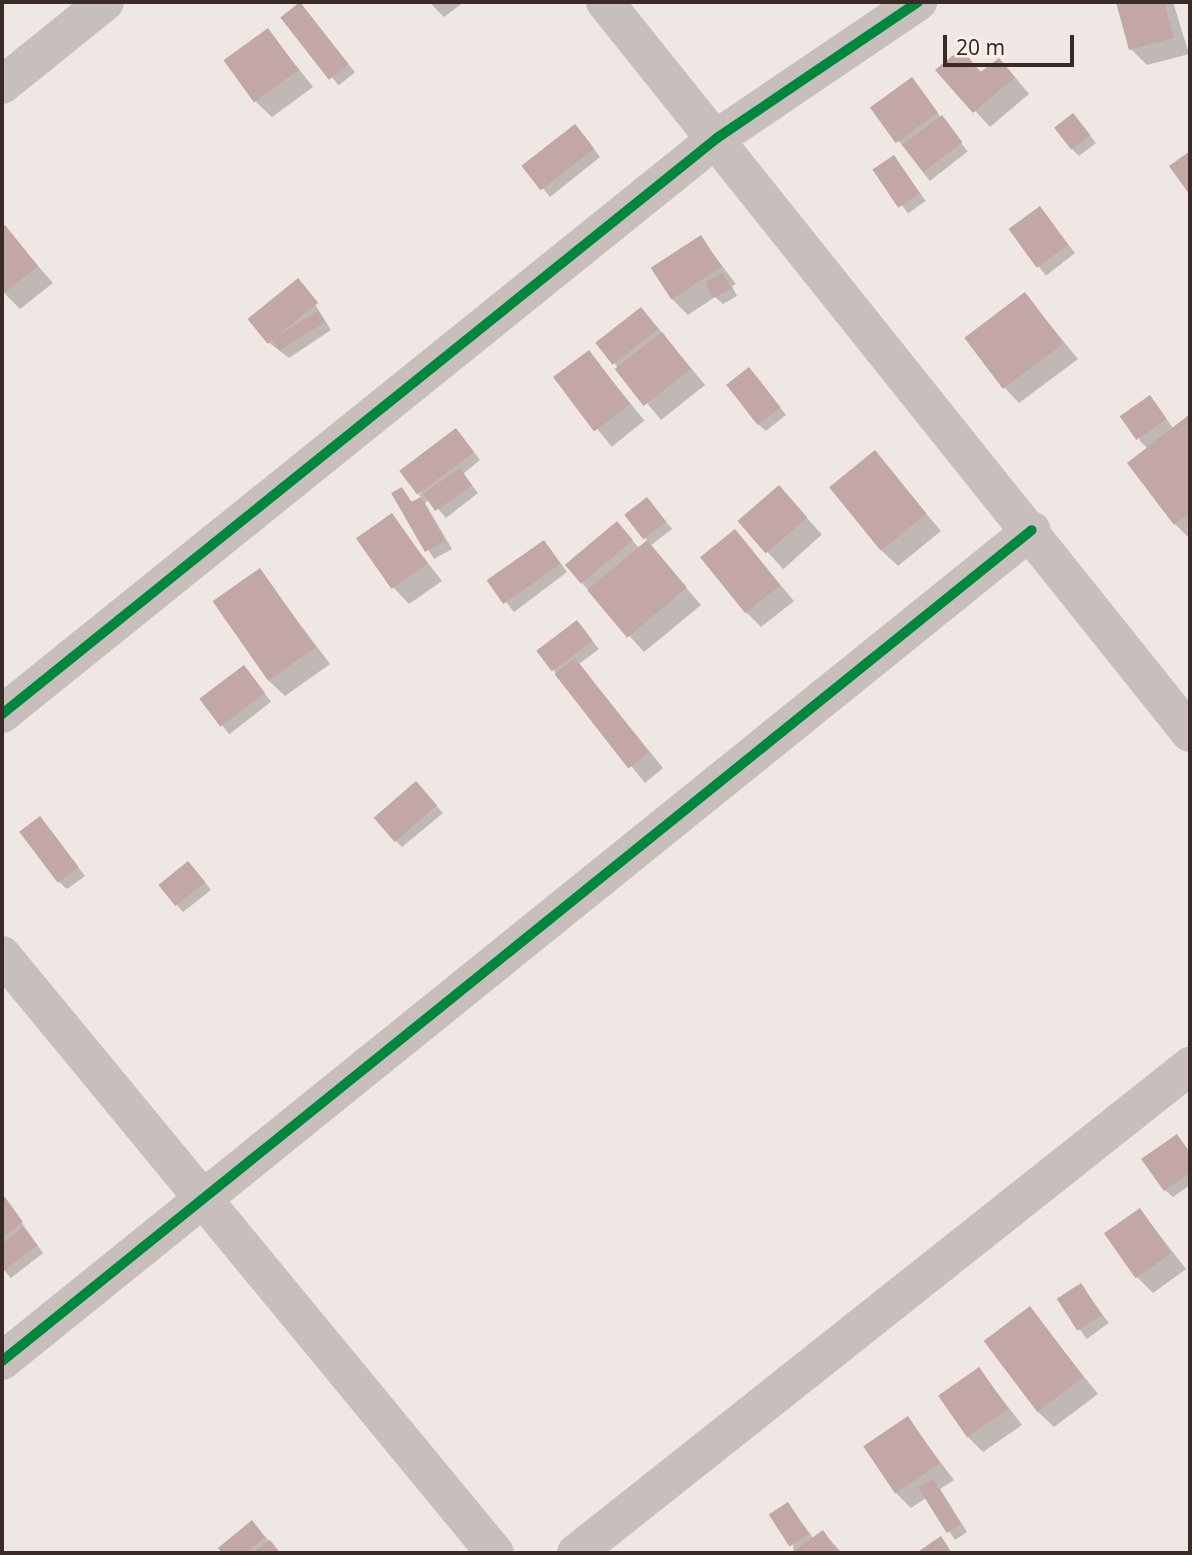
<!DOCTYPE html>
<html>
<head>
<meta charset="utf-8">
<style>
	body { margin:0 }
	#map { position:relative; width:1192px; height:1555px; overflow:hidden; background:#efe7e3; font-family:"Noto Sans",sans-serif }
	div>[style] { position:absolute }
	.shadow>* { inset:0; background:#0003; transform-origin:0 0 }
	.building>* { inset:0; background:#c3a7a4; transform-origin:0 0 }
	.minor>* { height:38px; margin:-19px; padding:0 19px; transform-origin:19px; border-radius:19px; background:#c8bfbc }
	.cycleway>* { height:10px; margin:-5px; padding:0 5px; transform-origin:5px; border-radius:5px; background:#00873e }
	span { translate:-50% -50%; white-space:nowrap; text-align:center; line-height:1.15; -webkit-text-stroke:7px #fbf0eb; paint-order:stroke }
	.frame { position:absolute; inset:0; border:4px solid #3a2b29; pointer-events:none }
	.scale { position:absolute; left:943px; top:35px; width:131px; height:32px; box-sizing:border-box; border:4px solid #3a2b29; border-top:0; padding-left:9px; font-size:21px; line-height:24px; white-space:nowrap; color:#3a2b29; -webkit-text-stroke:5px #fbf0eb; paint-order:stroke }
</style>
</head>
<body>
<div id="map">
	<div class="shadow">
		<i style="clip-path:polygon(429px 2px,464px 2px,444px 17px)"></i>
		<i style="clip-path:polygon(1117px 2px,1173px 2px,1189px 54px,1147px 65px,1131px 49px)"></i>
		<i style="left:299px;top:3px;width:89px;height:21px;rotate:51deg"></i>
		<i style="clip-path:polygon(268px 30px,313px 87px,272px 117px,256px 102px)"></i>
		<i style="clip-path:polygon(962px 50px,982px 73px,1014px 76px,1029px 94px,990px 127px,938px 70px)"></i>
		<i style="left:911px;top:79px;width:92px;height:48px;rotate:52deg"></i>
		<i style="clip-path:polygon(1080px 123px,1096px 143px,1079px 156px,1072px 149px)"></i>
		<i style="clip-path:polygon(583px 134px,600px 157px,550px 197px,525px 167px)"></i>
		<i style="left:894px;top:157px;width:54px;height:22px;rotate:54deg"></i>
		<i style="left:1040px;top:208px;width:57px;height:37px;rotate:52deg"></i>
		<i style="clip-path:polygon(4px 227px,53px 283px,20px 309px,2px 291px)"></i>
		<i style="clip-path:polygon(701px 238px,736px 284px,732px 286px,737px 296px,723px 304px,715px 297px,688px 315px,672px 299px)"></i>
		<i style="clip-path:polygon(305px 288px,331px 330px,289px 358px,268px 342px)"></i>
		<i style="clip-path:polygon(1025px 294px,1078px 359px,1019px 403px,1004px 387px)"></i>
		<i style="clip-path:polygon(649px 317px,705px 385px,661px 420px,597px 342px)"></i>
		<i style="left:589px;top:352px;width:88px;height:42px;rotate:51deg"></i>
		<i style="clip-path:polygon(757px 377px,786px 415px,766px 431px,758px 424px)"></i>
		<i style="clip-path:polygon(1150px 397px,1174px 429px,1190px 417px,1190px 539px,1175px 524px,1148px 449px,1139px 440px)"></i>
		<i style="clip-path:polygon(463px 438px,480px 460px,463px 474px,478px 493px,446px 518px,430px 499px,425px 503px,452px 549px,434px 559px,394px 494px,402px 489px,413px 503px,422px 498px,419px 495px)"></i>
		<i style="clip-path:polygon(875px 453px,941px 531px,898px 566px,882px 551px)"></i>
		<i style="left:779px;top:487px;width:64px;height:52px;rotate:48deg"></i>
		<i style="clip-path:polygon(647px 499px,672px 529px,650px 546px,701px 605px,644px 652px,582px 583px,624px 531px,639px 548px,648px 541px,644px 537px)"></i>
		<i style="clip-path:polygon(391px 515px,442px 581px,409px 604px,394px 588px)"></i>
		<i style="clip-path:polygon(735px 532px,794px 601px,761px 627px,746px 612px)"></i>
		<i style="clip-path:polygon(551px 550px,567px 572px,514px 612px,490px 582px)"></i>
		<i style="clip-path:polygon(260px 571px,330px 664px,285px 696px,269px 681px)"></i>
		<i style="clip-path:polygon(577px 622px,599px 649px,579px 664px,663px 768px,645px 783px,554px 671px)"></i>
		<i style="left:244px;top:667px;width:44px;height:53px;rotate:52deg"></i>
		<i style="clip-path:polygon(423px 791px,443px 813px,402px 847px,395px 840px)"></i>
		<i style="clip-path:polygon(40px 818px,85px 876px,67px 889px,59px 882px)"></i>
		<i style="clip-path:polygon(196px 871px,211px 890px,183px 912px,176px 904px)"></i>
		<i style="clip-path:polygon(1184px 1144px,1190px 1153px,1190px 1185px,1173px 1197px,1165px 1190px)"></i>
		<i style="clip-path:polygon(2px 1195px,43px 1253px,11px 1278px,2px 1268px)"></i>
		<i style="clip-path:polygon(1140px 1210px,1186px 1269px,1153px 1293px,1137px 1277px)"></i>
		<i style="left:1081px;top:1285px;width:47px;height:27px;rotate:54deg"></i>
		<i style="clip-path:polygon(1030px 1309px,1098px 1394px,1054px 1427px,1038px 1412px)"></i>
		<i style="clip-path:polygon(979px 1369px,1022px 1425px,983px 1452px,967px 1436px)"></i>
		<i style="clip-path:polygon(908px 1419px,954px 1480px,940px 1489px,967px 1532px,955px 1540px,926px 1498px,911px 1508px,895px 1492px,865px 1447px)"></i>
		<i style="clip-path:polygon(788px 1504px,814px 1539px,823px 1532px,842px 1553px,794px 1553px)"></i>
		<i style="clip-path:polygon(259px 1530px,281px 1553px,224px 1553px,220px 1548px)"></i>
	</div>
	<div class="building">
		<i style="left:300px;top:2px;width:79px;height:25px;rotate:52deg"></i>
		<i style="clip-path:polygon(1116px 2px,1164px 2px,1174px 38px,1129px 50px)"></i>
		<i style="left:268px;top:28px;width:52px;height:55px;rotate:54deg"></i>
		<i style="clip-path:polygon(962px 48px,979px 73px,999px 58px,1015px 77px,973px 113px,935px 70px)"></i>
		<i style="left:912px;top:77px;width:44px;height:52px;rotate:54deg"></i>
		<i style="left:1073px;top:113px;width:28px;height:24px;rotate:52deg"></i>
		<i style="left:942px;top:115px;width:34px;height:49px;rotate:53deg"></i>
		<i style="left:575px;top:124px;width:31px;height:68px;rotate:52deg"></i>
		<i style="clip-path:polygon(1190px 151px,1190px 195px,1169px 166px)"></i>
		<i style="left:894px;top:155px;width:46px;height:26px;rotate:56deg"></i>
		<i style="left:1040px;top:206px;width:48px;height:39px;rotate:54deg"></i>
		<i style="clip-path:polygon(5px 225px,38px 266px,2px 295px,2px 227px)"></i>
		<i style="left:701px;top:235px;width:38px;height:60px;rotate:57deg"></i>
		<i style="left:723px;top:273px;width:18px;height:20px;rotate:63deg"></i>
		<i style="left:298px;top:278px;width:32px;height:65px;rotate:51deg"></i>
		<i style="left:1025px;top:292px;width:64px;height:76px;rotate:53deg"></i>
		<i style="left:641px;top:307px;width:28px;height:58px;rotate:52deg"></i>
		<i style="left:318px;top:311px;width:13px;height:54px;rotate:58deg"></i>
		<i style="left:662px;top:332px;width:47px;height:60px;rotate:52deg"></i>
		<i style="left:589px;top:350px;width:68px;height:45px;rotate:53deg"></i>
		<i style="left:749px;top:367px;width:51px;height:29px;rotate:52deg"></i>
		<i style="left:1150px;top:395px;width:29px;height:37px;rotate:55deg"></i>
		<i style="clip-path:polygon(1190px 414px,1190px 513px,1174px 525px,1127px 463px)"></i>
		<i style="left:456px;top:428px;width:30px;height:71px;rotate:53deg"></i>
		<i style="left:875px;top:450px;width:82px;height:59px;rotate:51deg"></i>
		<i style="left:460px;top:468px;width:21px;height:45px;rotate:55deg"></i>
		<i style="left:779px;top:485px;width:43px;height:55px;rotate:49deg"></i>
		<i style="clip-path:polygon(402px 487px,411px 502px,421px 497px,445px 541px,425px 552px,391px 493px)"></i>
		<i style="left:647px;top:497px;width:31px;height:29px;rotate:52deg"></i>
		<i style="left:392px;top:513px;width:62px;height:44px;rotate:55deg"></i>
		<i style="left:617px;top:521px;width:25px;height:68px;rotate:50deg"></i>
		<i style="left:735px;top:529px;width:72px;height:45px;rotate:51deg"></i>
		<i style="left:544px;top:540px;width:29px;height:70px;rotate:55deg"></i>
		<i style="left:647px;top:540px;width:62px;height:78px;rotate:50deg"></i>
		<i style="left:260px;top:568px;width:97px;height:58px;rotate:55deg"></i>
		<i style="left:577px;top:620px;width:26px;height:51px;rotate:53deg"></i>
		<i style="left:575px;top:658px;width:120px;height:26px;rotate:52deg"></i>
		<i style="left:244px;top:665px;width:35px;height:56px;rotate:53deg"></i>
		<i style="left:416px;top:781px;width:32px;height:56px;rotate:49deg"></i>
		<i style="left:40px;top:816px;width:64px;height:26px;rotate:53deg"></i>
		<i style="left:188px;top:861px;width:27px;height:38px;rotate:51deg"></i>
		<i style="clip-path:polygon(1177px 1134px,1190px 1153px,1190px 1172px,1164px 1191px,1141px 1159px)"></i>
		<i style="clip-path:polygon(2px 1193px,23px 1222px,2px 1238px)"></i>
		<i style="left:1140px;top:1208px;width:55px;height:44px;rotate:55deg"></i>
		<i style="clip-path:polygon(23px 1227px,37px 1245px,2px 1272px,2px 1244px)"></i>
		<i style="left:1081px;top:1283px;width:38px;height:29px;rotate:57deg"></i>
		<i style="left:1030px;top:1306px;width:89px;height:58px;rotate:53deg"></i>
		<i style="left:979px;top:1367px;width:51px;height:50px;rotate:55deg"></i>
		<i style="left:908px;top:1416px;width:57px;height:54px;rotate:56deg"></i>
		<i style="left:933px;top:1479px;width:53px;height:17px;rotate:58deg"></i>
		<i style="left:788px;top:1502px;width:38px;height:23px;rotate:57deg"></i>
		<i style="clip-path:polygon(252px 1520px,265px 1537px,246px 1553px,222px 1553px,218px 1548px)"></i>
		<i style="clip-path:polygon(823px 1530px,839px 1553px,791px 1553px)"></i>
		<i style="clip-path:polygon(941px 1536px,952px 1553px,916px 1553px)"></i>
		<i style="clip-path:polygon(270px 1540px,280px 1553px,252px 1553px)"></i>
	</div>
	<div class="minor">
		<i style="left:605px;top:2px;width:936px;rotate:51.33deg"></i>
		<i style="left:2px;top:85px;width:132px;rotate:-38.9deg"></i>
		<i style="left:2px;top:714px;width:918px;rotate:-38.85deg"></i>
		<i style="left:717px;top:138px;width:243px;rotate:-34.1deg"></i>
		<i style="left:2px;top:955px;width:775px;rotate:50.5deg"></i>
		<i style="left:2px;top:1361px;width:1323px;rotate:-38.9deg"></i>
		<i style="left:576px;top:1553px;width:784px;rotate:-38.42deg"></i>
	</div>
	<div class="cycleway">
		<i style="left:2px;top:714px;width:918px;rotate:-38.85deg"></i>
		<i style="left:717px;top:138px;width:243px;rotate:-34.1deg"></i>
		<i style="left:2px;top:1361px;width:1323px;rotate:-38.9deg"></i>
	</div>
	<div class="frame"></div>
	<div class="scale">20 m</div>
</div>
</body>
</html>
